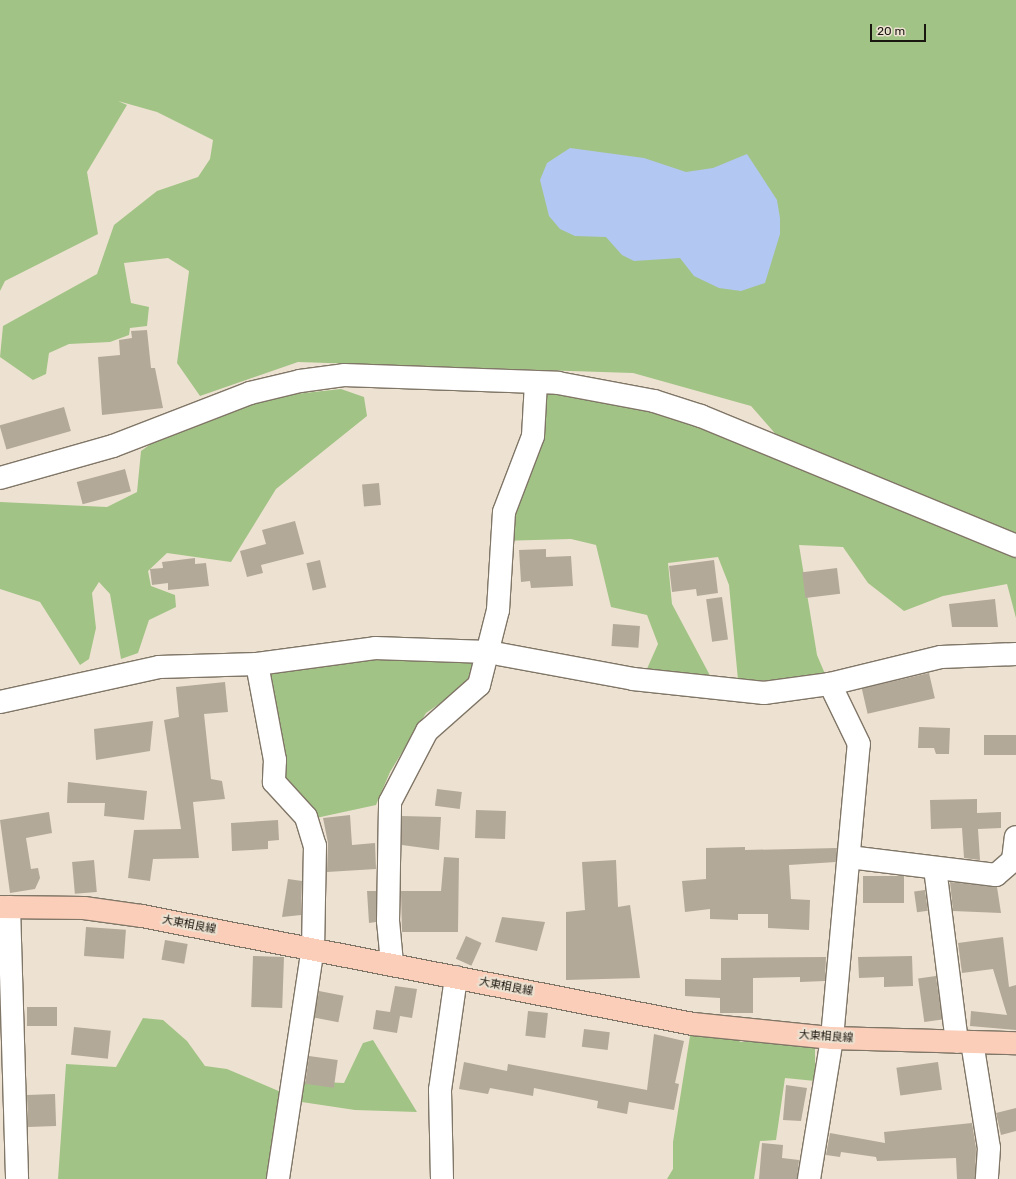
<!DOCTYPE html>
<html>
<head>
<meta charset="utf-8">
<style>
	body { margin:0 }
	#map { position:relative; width:1016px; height:1179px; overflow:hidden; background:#ede2d1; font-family:Rubik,"Noto Sans JP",sans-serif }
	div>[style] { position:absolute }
	.green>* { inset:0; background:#a2c386 }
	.water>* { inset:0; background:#b2c7f2 }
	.building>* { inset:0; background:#b3a999; transform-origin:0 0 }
	.roads { filter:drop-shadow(1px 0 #807667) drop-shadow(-1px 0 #807667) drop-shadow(0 1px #807667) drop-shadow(0 -1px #807667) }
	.minor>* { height:22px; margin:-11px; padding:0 11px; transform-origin:11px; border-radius:11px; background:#fff }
	.major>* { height:22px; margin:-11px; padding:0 11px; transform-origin:11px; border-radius:11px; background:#faceb9 }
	span { translate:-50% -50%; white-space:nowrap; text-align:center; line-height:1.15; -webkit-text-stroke:4px #ede2d1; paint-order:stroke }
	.street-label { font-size:11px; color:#1a1610 }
	.scale { position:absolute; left:870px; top:24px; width:56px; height:18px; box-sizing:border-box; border:2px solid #1a1610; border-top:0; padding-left:5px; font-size:12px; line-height:14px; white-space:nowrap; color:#1a1610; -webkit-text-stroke:3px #ede2d1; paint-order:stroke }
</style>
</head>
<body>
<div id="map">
	<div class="green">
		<i style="clip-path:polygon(0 0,1016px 0,1016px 618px,1007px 584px,943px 596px,904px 611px,868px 583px,843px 547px,799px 545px,817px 655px,828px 681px,738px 680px,729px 585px,718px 557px,668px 563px,672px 604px,714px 683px,646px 671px,658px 644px,647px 615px,611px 607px,596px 545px,571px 539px,502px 541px,538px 385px,675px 412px,793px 454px,751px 406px,633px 373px,298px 362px,200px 396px,177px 363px,189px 271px,168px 258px,124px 263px,131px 303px,149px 307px,147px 326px,130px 328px,129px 335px,110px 342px,69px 344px,49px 353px,46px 374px,33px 380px,0 357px,3px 326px,97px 274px,114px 225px,157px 191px,198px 177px,210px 159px,213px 140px,157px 112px,118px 101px,127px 105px,87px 172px,98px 234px,5px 281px,0 291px)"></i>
		<i style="clip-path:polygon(341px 389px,364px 397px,367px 416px,276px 489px,231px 562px,167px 553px,148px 571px,151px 586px,175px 595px,176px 607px,149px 620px,138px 653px,121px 659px,110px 594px,99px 582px,92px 593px,96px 628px,89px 659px,80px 665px,40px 602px,0 589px,0 502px,107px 507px,137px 492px,141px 451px,165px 434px,221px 412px,295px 394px)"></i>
		<i style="clip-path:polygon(373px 653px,476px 658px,468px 684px,426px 713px,390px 772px,376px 805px,316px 818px,278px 766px,257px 664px)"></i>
		<i style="clip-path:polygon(143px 1018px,163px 1020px,187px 1041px,205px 1066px,227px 1069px,281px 1092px,271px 1179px,58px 1179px,66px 1064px,116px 1067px)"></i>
		<i style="clip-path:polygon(716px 1030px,741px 1042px,788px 1042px,815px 1048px,815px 1081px,785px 1078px,776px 1140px,760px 1141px,754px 1179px,667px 1179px,673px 1169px,673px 1142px,690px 1036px)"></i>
		<i style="clip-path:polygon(373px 1040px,417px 1112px,355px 1110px,295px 1101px,301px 1081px,344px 1083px,363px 1043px)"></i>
	</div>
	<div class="water">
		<i style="clip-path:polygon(570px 148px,644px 158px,686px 172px,713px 168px,747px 154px,777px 200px,780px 218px,780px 234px,765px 283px,741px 291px,719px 288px,694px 276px,680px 258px,634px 261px,622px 255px,606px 237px,575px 236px,560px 229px,549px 216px,540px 180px,547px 163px)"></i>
	</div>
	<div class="building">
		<i style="clip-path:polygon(147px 330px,151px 368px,155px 368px,163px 408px,102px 415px,98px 357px,120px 355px,119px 340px,132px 338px,131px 331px)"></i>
		<i style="left:64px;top:407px;width:25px;height:67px;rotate:74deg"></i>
		<i style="left:125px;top:469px;width:23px;height:50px;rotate:75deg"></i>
		<i style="left:379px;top:483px;width:22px;height:17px;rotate:85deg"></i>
		<i style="clip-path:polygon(295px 521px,304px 554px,261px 565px,263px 573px,247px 577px,240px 551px,266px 544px,262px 530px)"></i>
		<i style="clip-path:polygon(546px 549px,546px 557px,571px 556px,573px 586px,531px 588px,530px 581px,521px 582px,519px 550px)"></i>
		<i style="clip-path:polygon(195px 558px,195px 564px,206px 563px,209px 586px,168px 590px,168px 583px,152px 585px,150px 569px,163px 568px,162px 562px)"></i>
		<i style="left:320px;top:560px;width:28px;height:14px;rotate:77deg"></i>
		<i style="clip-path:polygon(714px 560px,718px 593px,697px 596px,696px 589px,672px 592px,669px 566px)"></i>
		<i style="left:837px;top:568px;width:26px;height:35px;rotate:83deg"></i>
		<i style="left:722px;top:597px;width:43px;height:16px;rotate:82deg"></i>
		<i style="clip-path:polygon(995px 599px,998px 627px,952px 627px,949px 604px)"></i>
		<i style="left:613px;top:624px;width:27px;height:22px;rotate:4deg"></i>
		<i style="left:929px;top:673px;width:26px;height:69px;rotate:77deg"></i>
		<i style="clip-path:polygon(225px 682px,228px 712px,204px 714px,211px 779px,222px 781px,225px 799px,193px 802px,199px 858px,153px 859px,150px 881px,128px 878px,134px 830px,181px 829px,164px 720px,179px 717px,176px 687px)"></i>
		<i style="clip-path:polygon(153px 721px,150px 751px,96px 760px,94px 729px)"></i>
		<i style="clip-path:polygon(919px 727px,950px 728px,949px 754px,936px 754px,934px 748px,918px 748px)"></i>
		<i style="left:1016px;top:735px;width:20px;height:32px;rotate:90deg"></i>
		<i style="clip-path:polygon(68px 782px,147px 791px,144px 820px,104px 816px,105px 803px,67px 803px)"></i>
		<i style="left:437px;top:789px;width:25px;height:17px;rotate:7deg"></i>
		<i style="clip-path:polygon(977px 799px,977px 813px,1001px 812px,1001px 828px,978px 829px,980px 860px,964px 858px,962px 828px,931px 829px,930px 800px)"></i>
		<i style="left:476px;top:810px;width:30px;height:28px;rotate:2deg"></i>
		<i style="clip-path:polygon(49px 812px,52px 833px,26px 838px,31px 869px,38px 868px,40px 878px,35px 889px,10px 893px,0 820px)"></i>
		<i style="clip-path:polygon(350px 815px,352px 845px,375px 843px,376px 869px,327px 872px,328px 843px,323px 818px)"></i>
		<i style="clip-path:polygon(402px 816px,441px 817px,439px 850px,402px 845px)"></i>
		<i style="clip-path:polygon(278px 820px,279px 840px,268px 841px,268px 849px,232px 851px,231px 823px)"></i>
		<i style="clip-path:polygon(745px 847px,745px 850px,837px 848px,836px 862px,789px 865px,791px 899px,810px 900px,809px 930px,768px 928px,768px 914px,738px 914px,738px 920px,710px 919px,710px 909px,685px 912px,682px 881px,706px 879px,706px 848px)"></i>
		<i style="clip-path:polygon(444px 857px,459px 858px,458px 932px,402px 932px,401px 891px,441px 891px)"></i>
		<i style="left:94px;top:860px;width:32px;height:22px;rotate:85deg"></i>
		<i style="clip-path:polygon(616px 860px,618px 907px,630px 905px,640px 978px,566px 980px,566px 912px,585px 910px,582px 862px)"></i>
		<i style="left:863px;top:876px;width:41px;height:27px"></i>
		<i style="clip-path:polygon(288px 879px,302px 881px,301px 915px,282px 917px)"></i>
		<i style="clip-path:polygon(950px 882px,997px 887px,1001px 913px,953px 911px)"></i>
		<i style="left:925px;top:890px;width:21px;height:11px;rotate:82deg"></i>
		<i style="clip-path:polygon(367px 891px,376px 891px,376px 922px,369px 923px)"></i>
		<i style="clip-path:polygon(502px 917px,545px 922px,537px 951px,495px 942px)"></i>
		<i style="left:86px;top:927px;width:40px;height:29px;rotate:4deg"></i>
		<i style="left:466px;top:936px;width:17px;height:25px;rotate:24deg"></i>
		<i style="clip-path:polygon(1003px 937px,1009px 987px,1016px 985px,1016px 1030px,970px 1026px,971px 1011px,1007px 1015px,993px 969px,962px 973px,958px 943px)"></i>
		<i style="left:165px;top:940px;width:23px;height:20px;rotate:10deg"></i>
		<i style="left:253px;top:956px;width:31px;height:51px;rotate:2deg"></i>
		<i style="clip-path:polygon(912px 956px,913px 986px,884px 987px,884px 977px,859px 978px,858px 957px)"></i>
		<i style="clip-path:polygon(826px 957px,825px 981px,800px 982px,800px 977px,753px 978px,753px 1013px,720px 1013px,720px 998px,685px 996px,685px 979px,721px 980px,721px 958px)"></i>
		<i style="left:936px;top:976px;width:44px;height:18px;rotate:82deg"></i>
		<i style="clip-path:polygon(395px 986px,417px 989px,412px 1018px,400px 1016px,397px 1033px,373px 1029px,376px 1010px,390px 1012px)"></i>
		<i style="left:319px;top:991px;width:25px;height:27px;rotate:11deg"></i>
		<i style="left:57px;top:1007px;width:19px;height:30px;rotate:90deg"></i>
		<i style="left:528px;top:1011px;width:20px;height:25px;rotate:6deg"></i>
		<i style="left:74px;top:1027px;width:37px;height:28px;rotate:6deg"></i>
		<i style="left:584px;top:1029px;width:26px;height:18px;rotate:7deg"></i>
		<i style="clip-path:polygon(654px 1034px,684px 1041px,675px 1083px,679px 1084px,674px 1110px,629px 1102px,627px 1114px,597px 1108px,598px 1101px,534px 1088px,533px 1096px,490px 1088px,488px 1094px,459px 1089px,464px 1062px,507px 1071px,508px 1064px,647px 1090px)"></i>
		<i style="left:309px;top:1056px;width:29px;height:28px;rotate:8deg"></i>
		<i style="left:938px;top:1062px;width:28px;height:42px;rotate:82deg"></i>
		<i style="clip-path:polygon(786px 1085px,807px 1088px,801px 1121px,783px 1120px)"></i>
		<i style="left:55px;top:1094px;width:32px;height:28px;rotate:88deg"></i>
		<i style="clip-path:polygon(1016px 1108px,1016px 1131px,1001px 1135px,996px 1113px)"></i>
		<i style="clip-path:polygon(972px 1123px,976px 1148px,975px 1179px,957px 1179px,956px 1158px,877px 1161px,876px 1157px,841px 1152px,840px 1157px,826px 1155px,830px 1133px,885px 1143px,884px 1132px)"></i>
		<i style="clip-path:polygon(762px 1143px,783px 1145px,782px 1158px,799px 1160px,797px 1179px,759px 1179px)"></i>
	</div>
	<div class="roads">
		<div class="minor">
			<i style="left:0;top:478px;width:117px;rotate:-15.8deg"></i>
			<i style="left:113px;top:446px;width:147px;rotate:-21.1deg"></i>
			<i style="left:250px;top:393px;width:51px;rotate:-13.5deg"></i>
			<i style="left:300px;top:381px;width:44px;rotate:-7.8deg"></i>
			<i style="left:344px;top:375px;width:214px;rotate:2.1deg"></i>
			<i style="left:558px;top:383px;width:98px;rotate:10.6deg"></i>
			<i style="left:654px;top:401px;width:49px;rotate:17.7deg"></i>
			<i style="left:701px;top:416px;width:341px;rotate:22.4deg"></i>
			<i style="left:257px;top:664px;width:98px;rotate:79.4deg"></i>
			<i style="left:275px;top:760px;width:22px;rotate:93deg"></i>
			<i style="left:274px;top:782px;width:47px;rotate:47.6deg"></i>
			<i style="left:306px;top:817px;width:30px;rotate:73deg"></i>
			<i style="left:315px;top:846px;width:101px;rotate:91.1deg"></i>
			<i style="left:313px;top:947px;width:235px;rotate:98.6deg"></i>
			<i style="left:0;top:702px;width:163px;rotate:-12.4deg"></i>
			<i style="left:159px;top:667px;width:98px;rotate:-1.8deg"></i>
			<i style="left:257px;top:664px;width:119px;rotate:-7.7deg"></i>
			<i style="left:375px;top:648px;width:113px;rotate:2deg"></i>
			<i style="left:488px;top:652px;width:147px;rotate:10.5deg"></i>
			<i style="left:633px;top:679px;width:132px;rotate:6.1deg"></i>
			<i style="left:764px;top:693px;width:67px;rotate:-7.8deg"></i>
			<i style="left:830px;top:684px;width:114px;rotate:-13.7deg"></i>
			<i style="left:941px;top:657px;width:75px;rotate:-2.3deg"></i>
			<i style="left:849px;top:857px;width:148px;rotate:7deg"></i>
			<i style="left:996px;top:875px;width:23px;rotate:-41deg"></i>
			<i style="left:1013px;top:860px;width:23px;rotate:-83deg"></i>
			<i style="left:935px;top:868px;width:175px;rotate:82.8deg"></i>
			<i style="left:9px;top:907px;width:272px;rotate:88.3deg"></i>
			<i style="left:392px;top:963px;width:42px;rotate:-95.4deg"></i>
			<i style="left:388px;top:921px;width:119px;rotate:-89deg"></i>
			<i style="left:390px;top:802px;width:80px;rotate:-62.5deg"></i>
			<i style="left:427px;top:731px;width:69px;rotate:-41.5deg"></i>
			<i style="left:479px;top:685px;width:77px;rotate:-75.8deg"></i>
			<i style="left:498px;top:610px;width:98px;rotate:-86.5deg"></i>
			<i style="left:504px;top:512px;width:81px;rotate:-69.1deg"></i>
			<i style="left:533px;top:436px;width:54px;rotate:-86.8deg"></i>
			<i style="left:972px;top:1042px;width:107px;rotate:80.9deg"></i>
			<i style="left:989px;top:1148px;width:31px;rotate:94deg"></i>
			<i style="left:442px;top:1179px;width:89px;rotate:-91.3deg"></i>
			<i style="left:440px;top:1090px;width:114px;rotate:-81.9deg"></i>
			<i style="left:809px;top:1179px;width:143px;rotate:-80.7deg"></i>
			<i style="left:832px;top:1038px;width:295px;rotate:-84.8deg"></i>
			<i style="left:859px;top:744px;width:67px;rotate:-115.8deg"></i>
		</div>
		<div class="major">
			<i style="left:0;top:907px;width:84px;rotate:0.7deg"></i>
			<i style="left:84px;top:908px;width:59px;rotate:7.9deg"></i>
			<i style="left:142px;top:916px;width:561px;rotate:11.09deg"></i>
			<i style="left:693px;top:1024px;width:140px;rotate:5.8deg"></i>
			<i style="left:832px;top:1038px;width:184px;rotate:1.6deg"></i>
		</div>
	</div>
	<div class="street-label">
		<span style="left:189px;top:925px;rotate:11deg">大東相良線</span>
		<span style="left:506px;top:987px;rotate:11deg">大東相良線</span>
		<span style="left:826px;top:1037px;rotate:4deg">大東相良線</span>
	</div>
	<div class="scale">20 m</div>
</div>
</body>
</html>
